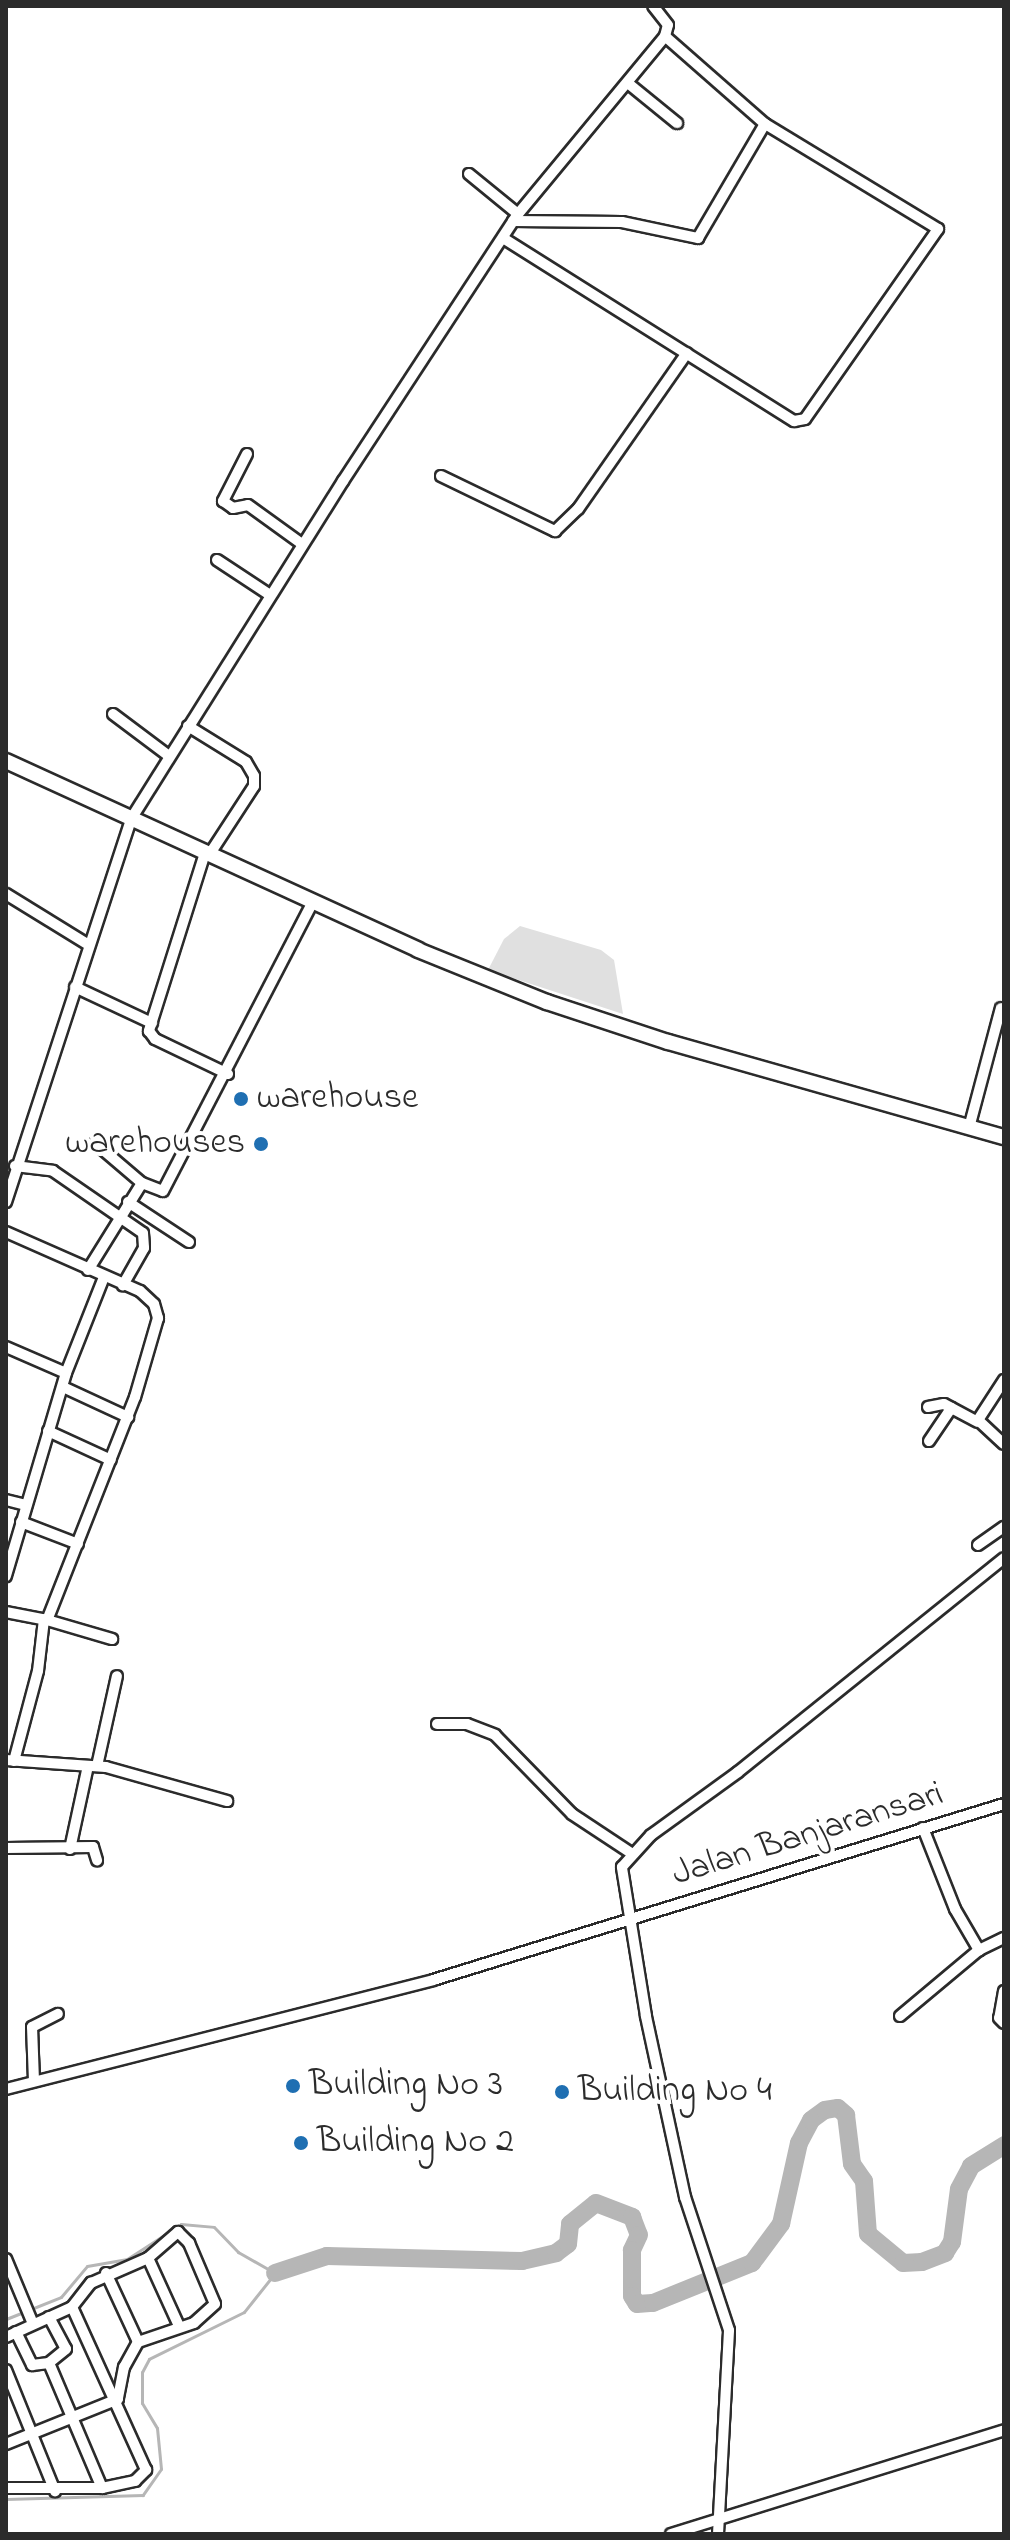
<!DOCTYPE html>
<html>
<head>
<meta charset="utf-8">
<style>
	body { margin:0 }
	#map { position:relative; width:1010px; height:2540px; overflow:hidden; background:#fff; font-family:"Indie Flower",sans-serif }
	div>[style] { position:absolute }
	.green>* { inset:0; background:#e0e0e0 }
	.stream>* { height:3px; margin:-1.5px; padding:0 1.5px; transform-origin:1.5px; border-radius:1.5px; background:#b6b6b6 }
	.river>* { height:18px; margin:-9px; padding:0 9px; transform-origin:9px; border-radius:9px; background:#b6b6b6 }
	.roads { filter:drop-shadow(2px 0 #2b2b2b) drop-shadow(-2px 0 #2b2b2b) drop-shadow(0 2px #2b2b2b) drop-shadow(0 -2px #2b2b2b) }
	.minor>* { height:10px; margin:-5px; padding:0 5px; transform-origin:5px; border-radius:5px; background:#fff }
	.major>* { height:14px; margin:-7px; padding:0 7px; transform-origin:7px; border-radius:7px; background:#fff }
	.dots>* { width:22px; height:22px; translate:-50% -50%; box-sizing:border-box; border:4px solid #fff; border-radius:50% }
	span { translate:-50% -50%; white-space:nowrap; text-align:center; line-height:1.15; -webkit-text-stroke:8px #fff; paint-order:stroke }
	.poi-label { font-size:36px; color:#2b2b2b }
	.left { translate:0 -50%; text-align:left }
	.right { translate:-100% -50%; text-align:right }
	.street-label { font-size:36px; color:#2b2b2b }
	.frame { position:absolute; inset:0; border:8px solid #2b2b2b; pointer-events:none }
</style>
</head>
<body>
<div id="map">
	<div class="green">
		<i style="clip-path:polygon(520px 926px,601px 950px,614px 960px,623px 1014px,488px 970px,504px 939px)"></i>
	</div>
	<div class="stream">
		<i style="left:6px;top:2319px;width:59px;rotate:-21.8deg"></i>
		<i style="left:61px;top:2297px;width:40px;rotate:-50deg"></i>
		<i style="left:87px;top:2266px;width:41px;rotate:-9.9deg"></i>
		<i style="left:127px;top:2259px;width:64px;rotate:-32.9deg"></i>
		<i style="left:181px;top:2224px;width:33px;rotate:5deg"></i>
		<i style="left:214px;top:2227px;width:35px;rotate:46deg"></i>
		<i style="left:238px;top:2252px;width:43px;rotate:29.6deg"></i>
		<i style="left:275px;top:2273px;width:50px;rotate:128.5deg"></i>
		<i style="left:244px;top:2312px;width:106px;rotate:153.7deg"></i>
		<i style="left:149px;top:2359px;width:15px;rotate:118deg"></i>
		<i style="left:142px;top:2372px;width:31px;rotate:90deg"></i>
		<i style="left:142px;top:2403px;width:29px;rotate:59deg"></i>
		<i style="left:157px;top:2428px;width:41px;rotate:84.4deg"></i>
		<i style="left:161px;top:2469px;width:32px;rotate:125deg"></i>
		<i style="left:143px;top:2495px;width:137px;rotate:178.3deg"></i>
	</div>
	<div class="river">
		<i style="left:275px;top:2273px;width:55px;rotate:-18.1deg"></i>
		<i style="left:327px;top:2256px;width:195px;rotate:1.5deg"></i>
		<i style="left:522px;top:2261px;width:35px;rotate:-13deg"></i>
		<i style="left:556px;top:2253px;width:15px;rotate:-37deg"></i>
		<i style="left:568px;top:2244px;width:20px;rotate:-84deg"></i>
		<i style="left:570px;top:2224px;width:33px;rotate:-39deg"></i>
		<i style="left:596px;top:2203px;width:39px;rotate:21deg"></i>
		<i style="left:632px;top:2217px;width:19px;rotate:69deg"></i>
		<i style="left:639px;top:2235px;width:17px;rotate:115deg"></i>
		<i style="left:632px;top:2250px;width:46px;rotate:90deg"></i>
		<i style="left:632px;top:2296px;width:9px;rotate:58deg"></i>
		<i style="left:637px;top:2304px;width:16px;rotate:-4deg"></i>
		<i style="left:653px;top:2303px;width:107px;rotate:-22deg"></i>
		<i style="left:752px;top:2263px;width:49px;rotate:-53.4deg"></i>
		<i style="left:781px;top:2224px;width:83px;rotate:-77.5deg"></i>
		<i style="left:799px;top:2143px;width:26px;rotate:-62deg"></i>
		<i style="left:811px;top:2120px;width:17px;rotate:-36deg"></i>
		<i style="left:825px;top:2110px;width:13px;rotate:-9deg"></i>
		<i style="left:838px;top:2108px;width:11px;rotate:41deg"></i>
		<i style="left:846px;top:2115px;width:49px;rotate:83deg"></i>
		<i style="left:852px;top:2164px;width:21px;rotate:55deg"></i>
		<i style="left:864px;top:2181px;width:53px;rotate:85.7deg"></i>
		<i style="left:868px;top:2234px;width:45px;rotate:39.6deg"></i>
		<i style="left:903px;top:2263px;width:19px;rotate:-3deg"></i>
		<i style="left:922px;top:2262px;width:25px;rotate:-21deg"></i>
		<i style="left:945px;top:2253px;width:13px;rotate:-58deg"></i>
		<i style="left:952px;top:2242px;width:53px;rotate:-82.5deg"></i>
		<i style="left:959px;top:2189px;width:26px;rotate:-62deg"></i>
		<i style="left:971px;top:2166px;width:39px;rotate:-32deg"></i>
	</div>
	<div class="roads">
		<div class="minor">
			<i style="left:629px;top:84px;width:62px;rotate:39.1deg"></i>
			<i style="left:469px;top:174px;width:63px;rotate:39.2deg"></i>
			<i style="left:513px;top:221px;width:109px;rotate:0.5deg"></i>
			<i style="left:622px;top:222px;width:78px;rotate:11.9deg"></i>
			<i style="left:698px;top:238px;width:132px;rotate:-59.6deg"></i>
			<i style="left:503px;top:238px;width:344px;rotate:32.2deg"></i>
			<i style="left:794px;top:421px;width:11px;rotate:-10deg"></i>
			<i style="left:805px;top:419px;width:232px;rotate:-55deg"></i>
			<i style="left:938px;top:229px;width:202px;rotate:-148.7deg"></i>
			<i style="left:765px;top:124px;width:133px;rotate:-138.7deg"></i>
			<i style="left:247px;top:454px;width:53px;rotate:117.1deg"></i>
			<i style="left:223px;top:501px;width:12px;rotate:35deg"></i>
			<i style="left:233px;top:508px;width:15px;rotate:-11deg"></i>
			<i style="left:248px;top:505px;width:67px;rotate:35.8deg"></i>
			<i style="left:441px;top:476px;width:127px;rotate:25.8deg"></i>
			<i style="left:555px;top:531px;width:32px;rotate:-44deg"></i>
			<i style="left:578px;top:509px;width:190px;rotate:-55.1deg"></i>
			<i style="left:217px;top:560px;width:64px;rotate:33.4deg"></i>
			<i style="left:113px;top:714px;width:70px;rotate:36.9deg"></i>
			<i style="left:188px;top:726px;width:68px;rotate:31.8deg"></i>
			<i style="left:246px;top:762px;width:16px;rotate:60deg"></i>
			<i style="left:254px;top:776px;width:10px;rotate:90deg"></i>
			<i style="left:254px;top:786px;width:82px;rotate:123.1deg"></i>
			<i style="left:205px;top:853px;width:187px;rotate:107.5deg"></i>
			<i style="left:149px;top:1031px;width:10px;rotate:53deg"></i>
			<i style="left:155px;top:1039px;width:81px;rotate:25.6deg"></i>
			<i style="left:6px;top:894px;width:97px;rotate:31.6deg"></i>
			<i style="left:75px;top:987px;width:85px;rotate:25.1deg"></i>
			<i style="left:969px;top:1128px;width:124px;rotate:-75.1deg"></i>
			<i style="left:95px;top:1143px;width:62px;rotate:40.4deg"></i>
			<i style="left:142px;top:1183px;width:22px;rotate:21deg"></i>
			<i style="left:163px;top:1191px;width:326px;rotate:-62.6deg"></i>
			<i style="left:15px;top:1166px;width:38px;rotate:7deg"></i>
			<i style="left:53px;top:1171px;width:109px;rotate:34.6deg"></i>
			<i style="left:143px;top:1233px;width:15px;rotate:86deg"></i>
			<i style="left:144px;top:1248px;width:43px;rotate:119.6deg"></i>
			<i style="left:6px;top:1202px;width:403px;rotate:-71.9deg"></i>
			<i style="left:131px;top:819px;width:399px;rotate:-57.9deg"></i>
			<i style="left:343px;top:481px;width:319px;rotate:-56.8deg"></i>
			<i style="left:518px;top:214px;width:231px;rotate:-50.4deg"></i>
			<i style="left:665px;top:36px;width:11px;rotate:-75deg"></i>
			<i style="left:668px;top:25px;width:24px;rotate:-128deg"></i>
			<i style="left:128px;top:1202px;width:73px;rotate:33.3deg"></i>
			<i style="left:6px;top:1232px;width:146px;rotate:23.8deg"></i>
			<i style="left:140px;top:1291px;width:19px;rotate:43deg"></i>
			<i style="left:154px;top:1304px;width:15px;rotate:74deg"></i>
			<i style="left:158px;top:1318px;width:82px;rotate:106.2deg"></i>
			<i style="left:135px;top:1397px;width:240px;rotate:111.5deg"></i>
			<i style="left:47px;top:1620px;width:42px;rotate:-169deg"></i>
			<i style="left:88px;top:1270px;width:102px;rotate:-58.2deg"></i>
			<i style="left:6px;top:1347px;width:65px;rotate:23.4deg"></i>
			<i style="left:66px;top:1373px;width:212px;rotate:106.5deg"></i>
			<i style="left:66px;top:1373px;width:103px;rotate:-68.4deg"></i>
			<i style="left:1004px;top:1380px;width:48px;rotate:123deg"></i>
			<i style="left:978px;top:1420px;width:35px;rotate:43deg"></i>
			<i style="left:63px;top:1387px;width:72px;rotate:24.8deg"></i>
			<i style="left:928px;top:1407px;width:16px;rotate:-11deg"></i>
			<i style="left:944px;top:1404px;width:38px;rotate:28deg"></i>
			<i style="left:48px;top:1431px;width:69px;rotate:24.7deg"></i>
			<i style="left:929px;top:1441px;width:40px;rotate:-56deg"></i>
			<i style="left:6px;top:1500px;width:21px;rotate:14deg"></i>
			<i style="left:21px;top:1522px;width:61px;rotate:21.1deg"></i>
			<i style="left:978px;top:1545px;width:32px;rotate:-35deg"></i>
			<i style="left:47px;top:1620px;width:68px;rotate:16.3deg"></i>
			<i style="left:437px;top:1724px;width:30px"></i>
			<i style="left:467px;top:1724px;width:30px;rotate:21deg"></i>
			<i style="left:495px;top:1735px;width:110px;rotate:45.7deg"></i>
			<i style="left:572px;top:1814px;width:71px;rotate:33.5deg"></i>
			<i style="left:6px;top:1760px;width:100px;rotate:4deg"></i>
			<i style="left:106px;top:1767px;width:126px;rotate:15.7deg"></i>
			<i style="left:14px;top:1761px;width:93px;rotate:-75.1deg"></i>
			<i style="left:38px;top:1671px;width:52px;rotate:-83.4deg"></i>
			<i style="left:97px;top:1766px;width:92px;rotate:-77.5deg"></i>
			<i style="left:923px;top:1828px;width:87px;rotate:68.4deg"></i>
			<i style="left:955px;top:1909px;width:48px;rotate:59.7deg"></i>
			<i style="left:6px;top:1848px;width:87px;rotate:-0.7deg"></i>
			<i style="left:93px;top:1847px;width:14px;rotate:73deg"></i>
			<i style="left:70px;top:1849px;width:85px;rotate:-77.8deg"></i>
			<i style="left:1004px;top:1991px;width:27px;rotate:100deg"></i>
			<i style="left:999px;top:2018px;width:7px;rotate:45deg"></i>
			<i style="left:900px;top:2016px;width:103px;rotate:-39.9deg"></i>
			<i style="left:979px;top:1950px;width:28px;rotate:-26deg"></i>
			<i style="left:34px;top:2081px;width:54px;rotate:-92.1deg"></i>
			<i style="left:32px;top:2027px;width:29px;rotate:-27deg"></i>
			<i style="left:6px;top:2089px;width:441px;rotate:-14.3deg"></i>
			<i style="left:433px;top:1980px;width:598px;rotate:-17.13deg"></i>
			<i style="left:148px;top:2258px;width:75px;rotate:65.5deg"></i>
			<i style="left:6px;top:2259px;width:70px;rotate:67.4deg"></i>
			<i style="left:106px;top:2273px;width:76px;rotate:65.1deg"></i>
			<i style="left:49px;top:2317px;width:36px;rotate:62deg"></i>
			<i style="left:66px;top:2349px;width:22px;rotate:141deg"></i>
			<i style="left:49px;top:2363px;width:136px;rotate:67deg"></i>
			<i style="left:16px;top:2332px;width:37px;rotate:64deg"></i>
			<i style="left:32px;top:2365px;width:17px;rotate:-7deg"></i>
			<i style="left:6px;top:2337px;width:72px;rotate:-24.4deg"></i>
			<i style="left:72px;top:2307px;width:31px;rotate:-52deg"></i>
			<i style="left:91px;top:2283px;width:62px;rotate:-23.7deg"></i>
			<i style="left:148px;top:2258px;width:40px;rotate:-41deg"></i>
			<i style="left:178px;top:2232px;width:16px;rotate:45deg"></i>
			<i style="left:189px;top:2243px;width:66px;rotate:66.9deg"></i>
			<i style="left:215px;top:2304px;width:28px;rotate:138deg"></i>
			<i style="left:194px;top:2323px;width:59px;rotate:161.3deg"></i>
			<i style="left:138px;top:2342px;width:29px;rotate:119deg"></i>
			<i style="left:124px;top:2367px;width:33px;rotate:101deg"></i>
			<i style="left:118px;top:2399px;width:121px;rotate:158.1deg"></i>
			<i style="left:6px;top:2370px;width:131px;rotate:68deg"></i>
			<i style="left:6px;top:2488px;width:96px"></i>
			<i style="left:102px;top:2488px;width:34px;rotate:-12deg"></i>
			<i style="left:135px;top:2481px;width:16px;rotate:-45deg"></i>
			<i style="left:146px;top:2470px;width:179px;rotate:-114.4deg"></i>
			<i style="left:671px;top:2534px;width:349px;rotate:-17.3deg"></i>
			<i style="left:718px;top:2534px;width:204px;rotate:-86.9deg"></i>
			<i style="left:729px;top:2330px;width:140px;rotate:-108.3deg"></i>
			<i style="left:685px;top:2197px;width:185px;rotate:-102.2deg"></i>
			<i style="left:646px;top:2016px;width:151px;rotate:-99.2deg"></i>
			<i style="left:622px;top:1867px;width:43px;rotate:-47.8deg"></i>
			<i style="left:651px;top:1835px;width:107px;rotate:-35.9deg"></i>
			<i style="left:738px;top:1772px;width:341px;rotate:-38.8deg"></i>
		</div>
		<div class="major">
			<i style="left:6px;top:761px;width:453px;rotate:24.6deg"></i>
			<i style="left:418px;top:950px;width:139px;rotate:22deg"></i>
			<i style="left:547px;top:1002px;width:127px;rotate:18.3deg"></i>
			<i style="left:668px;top:1042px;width:349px;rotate:15.8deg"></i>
		</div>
	</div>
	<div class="dots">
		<i style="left:241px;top:1099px;background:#1f6fb2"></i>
		<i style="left:261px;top:1144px;background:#1f6fb2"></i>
		<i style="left:293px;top:2086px;background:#1f6fb2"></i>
		<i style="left:562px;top:2092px;background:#1f6fb2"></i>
		<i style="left:301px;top:2143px;background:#1f6fb2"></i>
	</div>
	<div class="poi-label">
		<span class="left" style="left:257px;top:1099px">warehouse</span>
		<span class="right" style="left:245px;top:1144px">warehouses</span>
		<span class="left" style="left:309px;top:2086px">Building No 3</span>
		<span class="left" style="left:578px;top:2092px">Building No 4</span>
		<span class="left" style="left:317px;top:2143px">Building No 2</span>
	</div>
	<div class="street-label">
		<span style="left:808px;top:1835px;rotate:-17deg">Jalan Banjaransari</span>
	</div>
	<div class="frame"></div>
</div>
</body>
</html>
